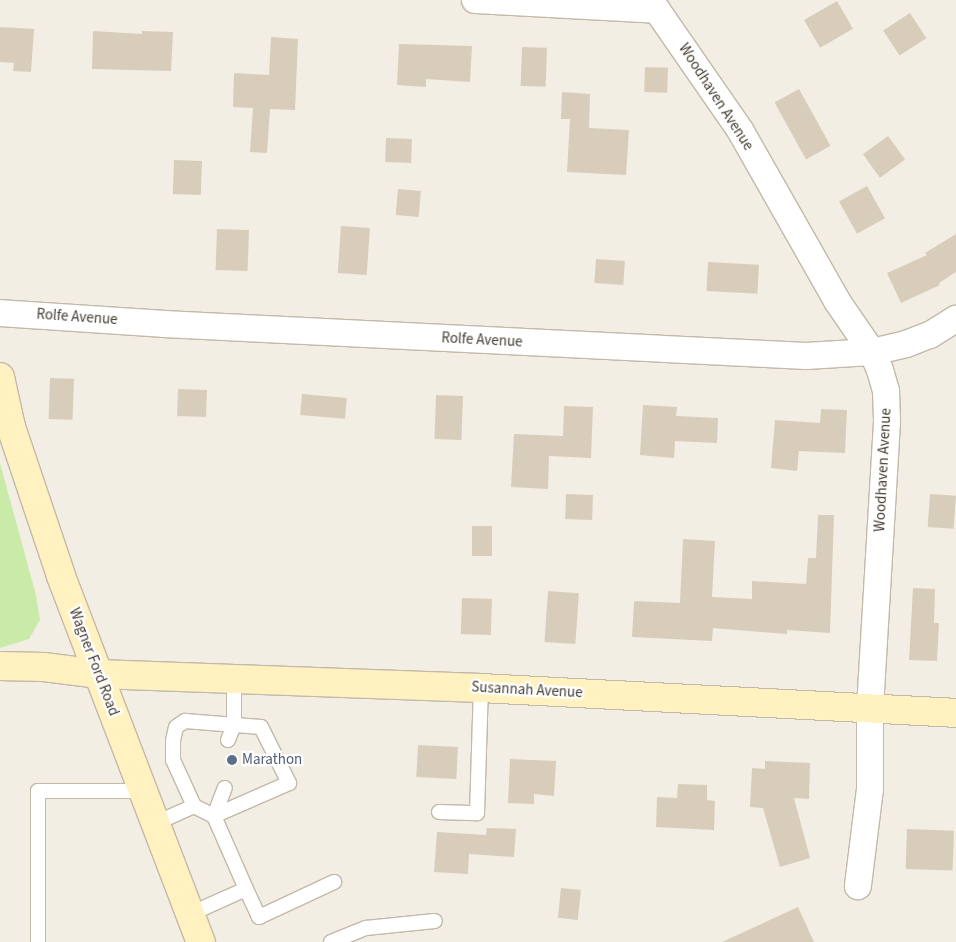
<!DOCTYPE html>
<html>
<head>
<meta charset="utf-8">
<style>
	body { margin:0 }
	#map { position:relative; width:956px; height:942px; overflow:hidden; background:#f3eee3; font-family:"Source Sans 3",sans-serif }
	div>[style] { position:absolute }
	.green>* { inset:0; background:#caeba8 }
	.building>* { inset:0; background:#d8cdba; transform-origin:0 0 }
	.roads { filter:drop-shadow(1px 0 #c2b9a8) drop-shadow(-1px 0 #c2b9a8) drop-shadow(0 1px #c2b9a8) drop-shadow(0 -1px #c2b9a8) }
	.lane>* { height:14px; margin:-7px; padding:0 7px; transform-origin:7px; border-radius:7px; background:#fff }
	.street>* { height:26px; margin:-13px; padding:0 13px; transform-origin:13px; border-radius:13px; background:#fff }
	.secondary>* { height:28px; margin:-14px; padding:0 14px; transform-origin:14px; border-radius:14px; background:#fff2c0 }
	.dots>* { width:14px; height:14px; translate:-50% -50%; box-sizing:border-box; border:2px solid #fff; border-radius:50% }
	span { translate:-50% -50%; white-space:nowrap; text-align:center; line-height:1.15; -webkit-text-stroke:4.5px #fff; paint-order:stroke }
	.street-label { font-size:15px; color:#453e33 }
	.service-label { font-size:15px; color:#4e5e75 }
	.left { translate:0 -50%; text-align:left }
</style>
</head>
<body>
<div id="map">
	<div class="green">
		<i style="clip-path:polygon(0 463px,36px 595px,40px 620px,29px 639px,0 648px)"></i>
	</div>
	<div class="building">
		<i style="left:837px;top:1px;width:32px;height:38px;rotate:60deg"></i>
		<i style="left:910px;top:13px;width:30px;height:32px;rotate:57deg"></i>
		<i style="clip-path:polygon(0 27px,34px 29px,31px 72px,13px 71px,14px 63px,0 62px)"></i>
		<i style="clip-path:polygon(93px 31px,142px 34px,142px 31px,173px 32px,171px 71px,92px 69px)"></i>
		<i style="clip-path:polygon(271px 37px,298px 39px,295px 110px,270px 109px,267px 153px,250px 152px,253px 108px,233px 107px,234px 73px,269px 75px)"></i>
		<i style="clip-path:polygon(399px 44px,472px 46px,470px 82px,426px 79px,426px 87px,397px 85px)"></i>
		<i style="left:522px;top:47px;width:25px;height:39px;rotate:2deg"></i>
		<i style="left:645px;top:67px;width:23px;height:25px;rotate:2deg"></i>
		<i style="left:799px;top:89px;width:65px;height:28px;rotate:61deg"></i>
		<i style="clip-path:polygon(562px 92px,590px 94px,589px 128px,629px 130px,626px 175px,567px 172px,570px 119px,561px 119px)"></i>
		<i style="left:888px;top:136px;width:29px;height:31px;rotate:54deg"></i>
		<i style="left:386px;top:138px;width:26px;height:24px;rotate:2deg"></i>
		<i style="left:174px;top:160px;width:28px;height:34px;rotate:2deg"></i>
		<i style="left:867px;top:186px;width:37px;height:32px;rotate:61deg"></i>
		<i style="left:398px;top:189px;width:23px;height:26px;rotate:5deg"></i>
		<i style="left:341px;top:226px;width:29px;height:47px;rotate:4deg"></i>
		<i style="left:217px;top:229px;width:32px;height:41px;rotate:2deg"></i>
		<i style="clip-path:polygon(956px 234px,956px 272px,939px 283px,940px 285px,901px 303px,887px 273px,927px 255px,925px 253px)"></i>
		<i style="left:596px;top:259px;width:29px;height:24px;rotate:4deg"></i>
		<i style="left:708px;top:262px;width:51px;height:29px;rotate:3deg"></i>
		<i style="left:50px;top:378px;width:24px;height:41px;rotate:2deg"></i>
		<i style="left:178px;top:389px;width:29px;height:27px;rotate:2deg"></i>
		<i style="left:302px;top:394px;width:45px;height:21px;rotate:5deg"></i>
		<i style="left:436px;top:395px;width:27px;height:44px;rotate:2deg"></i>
		<i style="clip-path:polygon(643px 405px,677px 407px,676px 416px,718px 418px,717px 443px,675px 441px,674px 458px,640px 455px)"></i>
		<i style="clip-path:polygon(564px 406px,593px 407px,591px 458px,549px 456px,548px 489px,511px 487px,514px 434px,563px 436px)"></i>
		<i style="clip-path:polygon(821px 409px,847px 410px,845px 453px,799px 451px,797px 471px,771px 468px,775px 420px,820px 423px)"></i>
		<i style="left:566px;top:494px;width:27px;height:25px;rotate:2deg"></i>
		<i style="left:930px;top:494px;width:26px;height:33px;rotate:4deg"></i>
		<i style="clip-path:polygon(818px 515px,834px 515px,830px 633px,787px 630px,787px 634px,713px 628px,712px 641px,632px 637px,634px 601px,680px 603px,683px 539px,715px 541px,712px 597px,752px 599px,752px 581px,806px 584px,808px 558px,816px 558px)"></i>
		<i style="left:472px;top:526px;width:20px;height:30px"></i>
		<i style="clip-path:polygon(913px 588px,935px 589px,934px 623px,939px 623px,937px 661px,909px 660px)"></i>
		<i style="left:548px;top:591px;width:31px;height:51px;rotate:4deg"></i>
		<i style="left:462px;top:598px;width:30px;height:36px;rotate:2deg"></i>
		<i style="left:418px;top:745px;width:40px;height:32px;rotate:3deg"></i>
		<i style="clip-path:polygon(510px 759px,556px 761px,554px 796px,534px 794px,534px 804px,508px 803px)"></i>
		<i style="clip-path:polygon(765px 761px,810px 763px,809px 799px,794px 798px,810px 858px,780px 867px,763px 808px,750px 807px,752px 768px,765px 769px)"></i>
		<i style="clip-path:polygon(678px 784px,707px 785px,707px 800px,715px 801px,714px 830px,656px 827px,657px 797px,677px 798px)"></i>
		<i style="clip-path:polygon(487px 828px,516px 829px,514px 857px,469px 854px,468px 874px,434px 872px,437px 832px,486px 835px)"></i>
		<i style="left:907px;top:829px;width:47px;height:40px;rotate:2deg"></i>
		<i style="left:561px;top:888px;width:20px;height:30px;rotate:6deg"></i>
		<i style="clip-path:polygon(798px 907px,814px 942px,722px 942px)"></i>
	</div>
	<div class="roads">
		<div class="lane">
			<i style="left:228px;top:740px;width:16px;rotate:-68deg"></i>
			<i style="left:234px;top:725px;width:46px;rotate:-90deg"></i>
			<i style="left:194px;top:806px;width:51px;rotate:-114.5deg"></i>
			<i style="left:173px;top:760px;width:19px;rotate:-90deg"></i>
			<i style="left:173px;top:741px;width:14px;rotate:-78deg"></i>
			<i style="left:176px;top:727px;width:11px;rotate:-34deg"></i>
			<i style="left:185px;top:721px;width:76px;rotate:4.5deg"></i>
			<i style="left:261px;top:727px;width:63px;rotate:63.4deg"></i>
			<i style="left:289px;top:783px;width:82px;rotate:156.3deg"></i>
			<i style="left:439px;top:812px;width:38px;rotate:2deg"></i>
			<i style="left:477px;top:813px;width:125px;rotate:-88.2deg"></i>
			<i style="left:214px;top:816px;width:30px;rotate:-69deg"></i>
			<i style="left:156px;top:823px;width:42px;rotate:-24.1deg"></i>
			<i style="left:194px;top:806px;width:22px;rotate:27deg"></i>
			<i style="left:214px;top:816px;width:80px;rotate:66.3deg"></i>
			<i style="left:190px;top:914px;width:61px;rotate:-24.1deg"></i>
			<i style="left:246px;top:889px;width:31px;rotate:65deg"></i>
			<i style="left:259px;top:917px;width:83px;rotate:-25deg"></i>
			<i style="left:38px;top:942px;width:151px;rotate:-90deg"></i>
			<i style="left:38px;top:791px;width:106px"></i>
			<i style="left:331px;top:942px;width:38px;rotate:-22deg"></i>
			<i style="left:366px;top:928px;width:69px;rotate:-5.8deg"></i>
		</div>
		<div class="street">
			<i style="left:475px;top:0;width:182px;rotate:3.1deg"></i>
			<i style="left:650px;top:0;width:158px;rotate:55.3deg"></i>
			<i style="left:740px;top:130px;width:197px;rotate:60.4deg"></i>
			<i style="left:837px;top:301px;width:62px;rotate:55.5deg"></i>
			<i style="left:872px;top:352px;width:20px;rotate:66deg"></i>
			<i style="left:880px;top:370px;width:22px;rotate:74deg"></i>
			<i style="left:886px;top:391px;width:31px;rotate:88deg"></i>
			<i style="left:887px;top:422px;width:287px;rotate:93.4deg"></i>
			<i style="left:870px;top:708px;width:81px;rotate:90deg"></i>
			<i style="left:870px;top:789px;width:98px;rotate:97.1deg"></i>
			<i style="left:0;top:313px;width:164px;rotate:3.8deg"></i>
			<i style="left:164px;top:324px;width:643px;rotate:2.85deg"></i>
			<i style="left:806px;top:356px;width:66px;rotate:-3.5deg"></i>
			<i style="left:872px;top:352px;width:35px;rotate:-13deg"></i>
			<i style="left:906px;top:344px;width:26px;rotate:-21deg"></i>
			<i style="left:930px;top:335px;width:31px;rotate:-32deg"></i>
		</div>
		<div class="secondary">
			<i style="left:0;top:377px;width:51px;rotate:77.6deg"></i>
			<i style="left:11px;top:427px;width:157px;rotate:71.4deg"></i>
			<i style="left:61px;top:576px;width:392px;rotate:69.1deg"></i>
			<i style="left:0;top:666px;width:44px;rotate:1.3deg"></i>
			<i style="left:44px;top:667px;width:54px;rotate:7.4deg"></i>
			<i style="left:98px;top:674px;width:383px;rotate:2.1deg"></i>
			<i style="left:481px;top:688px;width:476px;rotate:3deg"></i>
		</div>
	</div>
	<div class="dots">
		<i style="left:232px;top:760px;background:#5c6f8a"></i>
	</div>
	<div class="street-label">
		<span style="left:716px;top:97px;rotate:57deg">Woodhaven Avenue</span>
		<span style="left:77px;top:317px;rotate:4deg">Rolfe Avenue</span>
		<span style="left:482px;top:340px;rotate:3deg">Rolfe Avenue</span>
		<span style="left:883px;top:470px;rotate:-87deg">Woodhaven Avenue</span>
		<span style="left:94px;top:662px;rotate:69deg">Wagner Ford Road</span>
		<span style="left:527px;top:690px;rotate:3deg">Susannah Avenue</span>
	</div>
	<div class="service-label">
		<span class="left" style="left:242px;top:760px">Marathon</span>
	</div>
</div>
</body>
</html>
